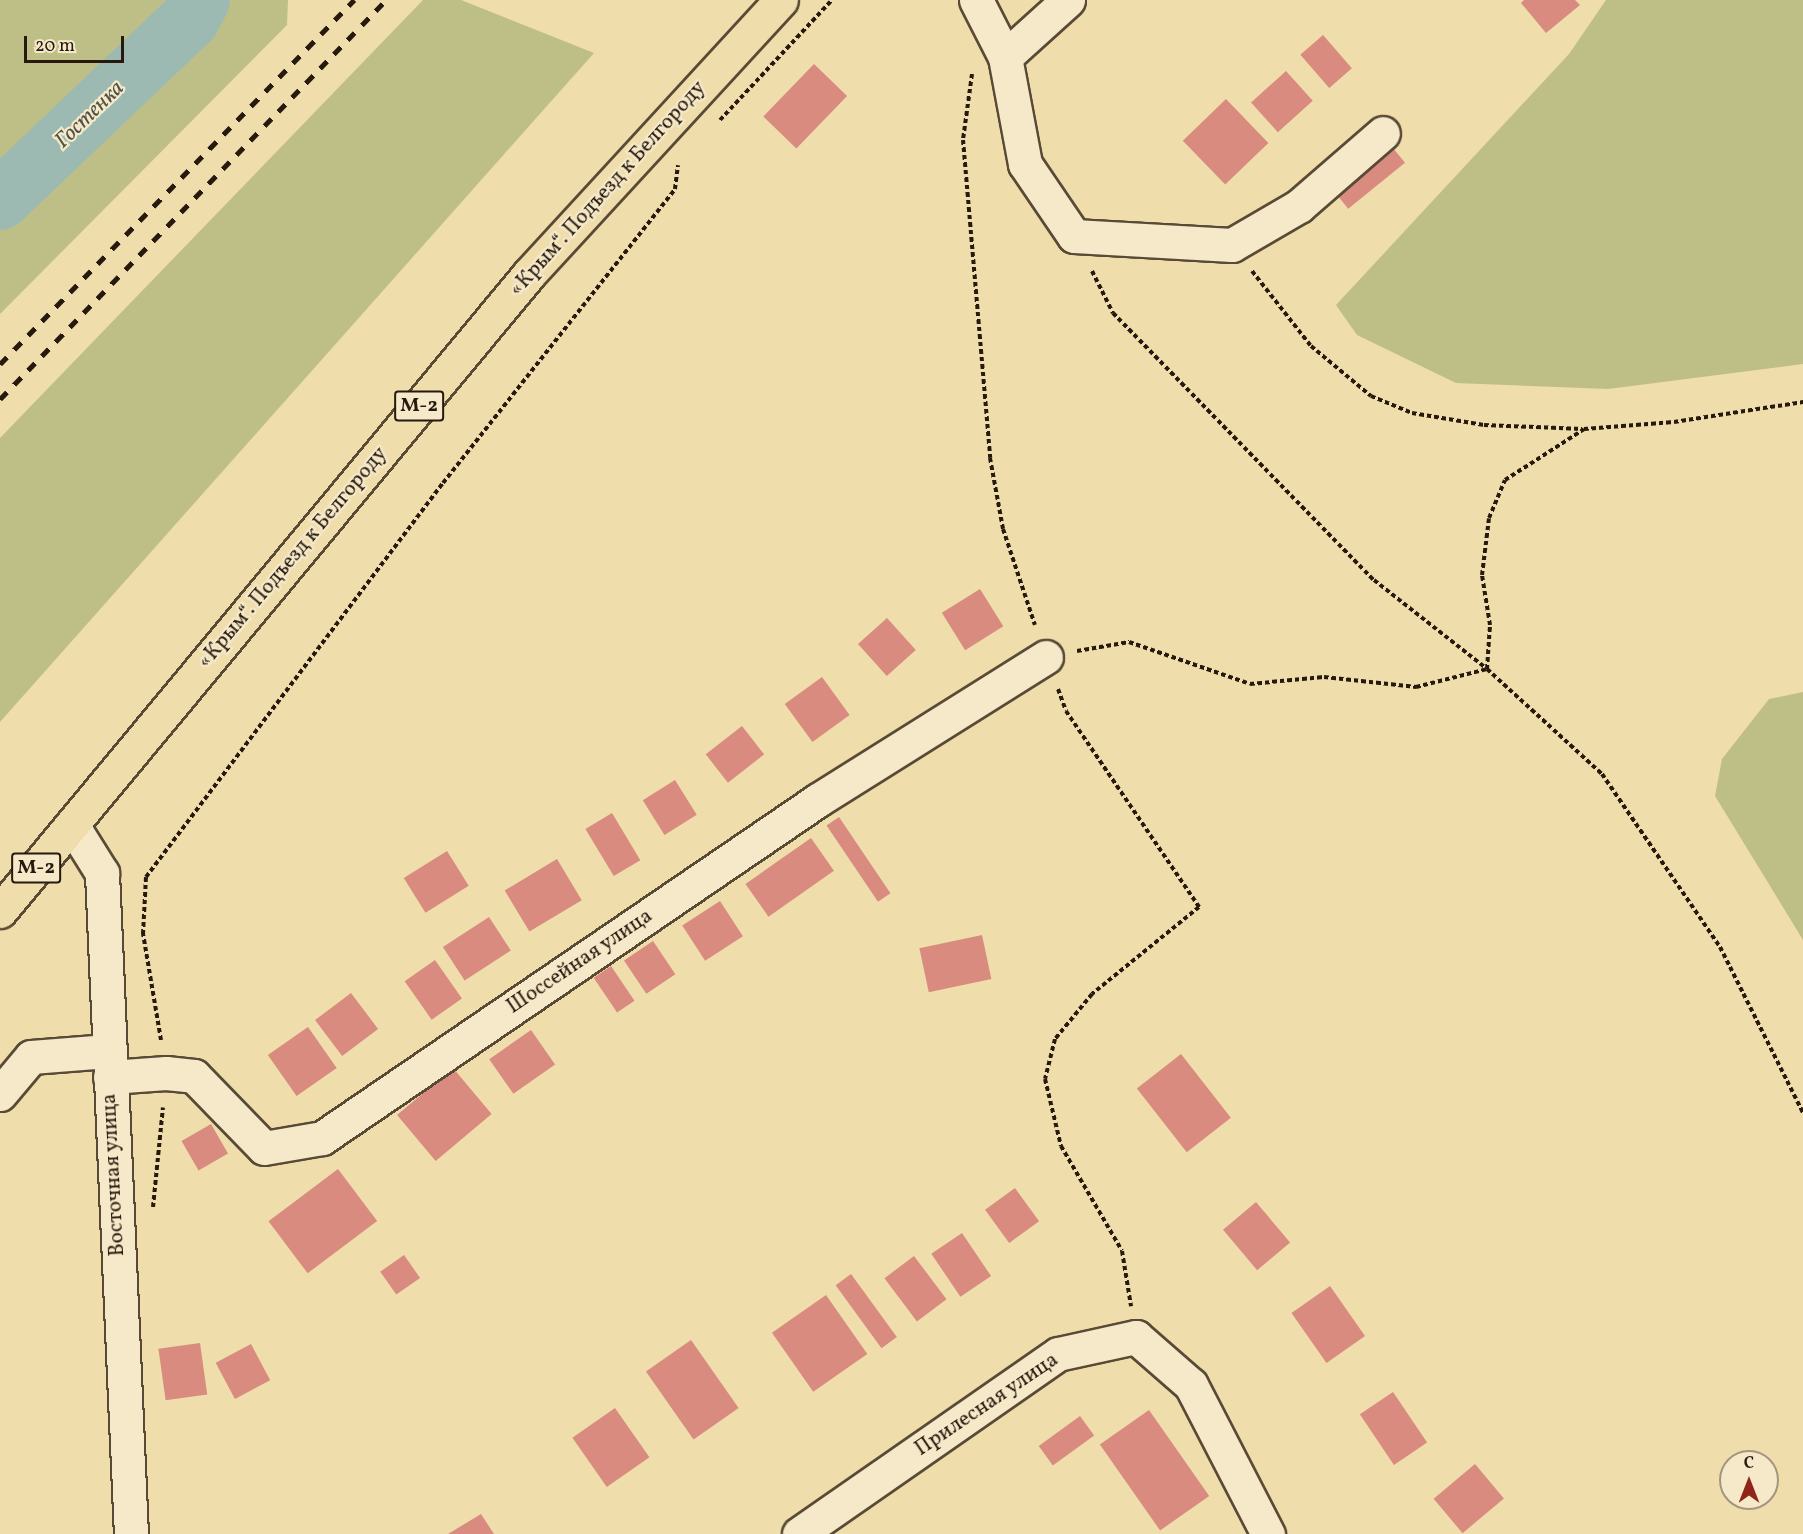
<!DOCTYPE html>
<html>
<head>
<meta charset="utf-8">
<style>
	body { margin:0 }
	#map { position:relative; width:1803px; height:1534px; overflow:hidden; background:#efddac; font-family:Vollkorn,serif }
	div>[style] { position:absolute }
	.green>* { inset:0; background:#bebf86 }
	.river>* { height:60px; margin:-30px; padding:0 30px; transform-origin:30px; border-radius:30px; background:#9cbab2 }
	.building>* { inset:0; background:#d98b7f; transform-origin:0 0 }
	.path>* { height:4px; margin-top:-2px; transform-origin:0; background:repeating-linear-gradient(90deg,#27190e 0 4.5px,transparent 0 7.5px) }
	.roads { filter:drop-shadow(2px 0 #594a36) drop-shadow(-2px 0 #594a36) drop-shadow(0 2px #594a36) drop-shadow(0 -2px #594a36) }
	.street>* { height:33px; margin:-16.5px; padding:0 16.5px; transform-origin:16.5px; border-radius:16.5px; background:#f5e9c9 }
	.secondary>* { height:33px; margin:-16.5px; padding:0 16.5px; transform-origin:16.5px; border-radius:16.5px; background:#f5e9c9 }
	.primary>* { height:33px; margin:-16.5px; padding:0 16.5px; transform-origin:16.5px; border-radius:16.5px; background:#efddac }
	.rail>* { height:4.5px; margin-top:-2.25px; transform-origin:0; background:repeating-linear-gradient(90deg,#27190e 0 10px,transparent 0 20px) }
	span { translate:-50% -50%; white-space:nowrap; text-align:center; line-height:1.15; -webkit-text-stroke:4.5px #f5e9c9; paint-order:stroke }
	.shield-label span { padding:2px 4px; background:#f5e9c9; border:2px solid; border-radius:4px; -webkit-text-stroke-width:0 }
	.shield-label { font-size:20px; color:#27190e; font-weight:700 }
	.street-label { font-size:21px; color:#27190e }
	.water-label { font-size:22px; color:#505147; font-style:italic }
	.north { position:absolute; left:1719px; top:1450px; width:60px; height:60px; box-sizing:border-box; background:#f5e9c9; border:2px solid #a3967e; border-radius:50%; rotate:0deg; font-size:16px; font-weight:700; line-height:24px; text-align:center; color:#27190e }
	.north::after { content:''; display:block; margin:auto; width:21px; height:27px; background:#8f2418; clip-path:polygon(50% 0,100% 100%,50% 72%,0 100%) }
	.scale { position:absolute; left:24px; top:36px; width:100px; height:27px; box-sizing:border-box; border:3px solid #27190e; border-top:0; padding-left:8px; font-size:18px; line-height:21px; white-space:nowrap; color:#27190e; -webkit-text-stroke:4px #f5e9c9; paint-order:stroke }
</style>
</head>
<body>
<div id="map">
	<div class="green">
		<i style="clip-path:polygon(0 0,288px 0,287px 25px,0 314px)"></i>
		<i style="clip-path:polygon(423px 0,461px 0,594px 53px,0 722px,0 438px)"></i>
		<i style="clip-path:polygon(1606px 0,1803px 0,1803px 364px,1608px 389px,1456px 383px,1357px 335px,1336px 305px,1569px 54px)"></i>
		<i style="clip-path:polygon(1803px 692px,1803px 940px,1715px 796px,1722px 759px,1769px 699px)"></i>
	</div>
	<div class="river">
		<i style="left:0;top:200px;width:262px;rotate:-43.6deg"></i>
		<i style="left:190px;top:19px;width:21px;rotate:-62deg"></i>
	</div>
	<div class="building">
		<i style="clip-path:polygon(1524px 0,1575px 0,1580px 5px,1546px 33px,1521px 3px)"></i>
		<i style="left:1323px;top:35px;width:44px;height:30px;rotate:49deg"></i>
		<i style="left:814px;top:64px;width:46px;height:73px;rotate:44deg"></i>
		<i style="left:1286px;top:71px;width:40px;height:47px;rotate:48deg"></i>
		<i style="left:1226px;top:99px;width:61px;height:60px;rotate:46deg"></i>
		<i style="left:1393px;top:148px;width:19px;height:73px;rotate:51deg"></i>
		<i style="left:980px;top:589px;width:44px;height:45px;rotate:58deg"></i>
		<i style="left:887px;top:618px;width:43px;height:39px;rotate:48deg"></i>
		<i style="left:822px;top:677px;width:47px;height:46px;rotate:54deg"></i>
		<i style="left:742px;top:726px;width:36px;height:46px;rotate:52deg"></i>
		<i style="left:675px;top:780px;width:41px;height:38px;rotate:58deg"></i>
		<i style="left:612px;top:813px;width:55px;height:31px;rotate:59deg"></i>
		<i style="left:839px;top:817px;width:92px;height:15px;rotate:56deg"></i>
		<i style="left:811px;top:838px;width:40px;height:80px;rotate:55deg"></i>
		<i style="left:447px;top:851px;width:41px;height:51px;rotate:58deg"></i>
		<i style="left:557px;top:859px;width:48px;height:61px;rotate:59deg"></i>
		<i style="left:720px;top:901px;width:42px;height:45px;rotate:57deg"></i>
		<i style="left:489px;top:917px;width:40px;height:55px;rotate:57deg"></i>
		<i style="left:982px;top:935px;width:45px;height:64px;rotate:78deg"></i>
		<i style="left:653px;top:941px;width:40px;height:35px;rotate:56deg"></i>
		<i style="left:435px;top:960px;width:47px;height:37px;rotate:55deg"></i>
		<i style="left:611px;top:966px;width:42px;height:21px;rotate:56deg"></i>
		<i style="left:351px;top:993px;width:45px;height:45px;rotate:53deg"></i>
		<i style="left:308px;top:1027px;width:50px;height:49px;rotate:55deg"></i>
		<i style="left:531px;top:1030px;width:42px;height:51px;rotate:55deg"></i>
		<i style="left:1181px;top:1054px;width:81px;height:56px;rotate:52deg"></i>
		<i style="left:453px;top:1068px;width:60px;height:73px;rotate:50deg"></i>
		<i style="left:211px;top:1124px;width:34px;height:34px;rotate:60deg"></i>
		<i style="left:338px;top:1169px;width:65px;height:87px;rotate:53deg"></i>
		<i style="left:1015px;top:1188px;width:41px;height:37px;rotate:54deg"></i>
		<i style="left:1256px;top:1202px;width:53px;height:43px;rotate:50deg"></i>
		<i style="left:962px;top:1233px;width:52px;height:37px;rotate:56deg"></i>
		<i style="left:404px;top:1255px;width:28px;height:29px;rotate:55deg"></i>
		<i style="left:914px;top:1256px;width:54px;height:37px;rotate:53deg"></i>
		<i style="left:851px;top:1274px;width:78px;height:19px;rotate:54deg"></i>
		<i style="left:1330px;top:1286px;width:61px;height:47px;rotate:55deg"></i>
		<i style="left:826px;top:1295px;width:72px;height:66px;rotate:55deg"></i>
		<i style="left:691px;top:1340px;width:83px;height:55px;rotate:55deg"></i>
		<i style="left:200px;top:1343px;width:52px;height:42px;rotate:82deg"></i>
		<i style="left:251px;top:1344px;width:41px;height:40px;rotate:62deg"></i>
		<i style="left:1393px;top:1392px;width:61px;height:40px;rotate:56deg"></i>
		<i style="left:615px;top:1408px;width:60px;height:52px;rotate:55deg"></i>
		<i style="left:1149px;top:1410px;width:105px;height:60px;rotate:55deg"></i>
		<i style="left:1080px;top:1416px;width:24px;height:51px;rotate:54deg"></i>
		<i style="left:1475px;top:1464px;width:45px;height:54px;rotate:50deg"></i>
		<i style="clip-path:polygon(481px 1514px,494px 1534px,448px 1534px)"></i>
	</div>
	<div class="path">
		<i style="left:972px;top:74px;width:67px;rotate:97.8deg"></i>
		<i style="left:963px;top:140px;width:319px;rotate:85.1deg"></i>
		<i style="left:990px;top:458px;width:72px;rotate:79.6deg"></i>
		<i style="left:1003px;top:529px;width:101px;rotate:71.6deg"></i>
		<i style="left:720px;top:120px;width:164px;rotate:-47deg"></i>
		<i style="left:1092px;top:271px;width:47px;rotate:63.4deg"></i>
		<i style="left:1113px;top:313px;width:373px;rotate:45.7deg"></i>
		<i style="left:1374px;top:580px;width:144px;rotate:38.2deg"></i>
		<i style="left:1487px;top:669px;width:156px;rotate:42.4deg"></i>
		<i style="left:1602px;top:774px;width:209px;rotate:55.7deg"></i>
		<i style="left:1720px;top:947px;width:186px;rotate:63.4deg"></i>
		<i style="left:1252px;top:271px;width:95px;rotate:51.8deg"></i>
		<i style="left:1311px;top:346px;width:78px;rotate:39.8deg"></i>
		<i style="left:1371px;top:396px;width:44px;rotate:22.5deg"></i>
		<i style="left:1412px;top:413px;width:73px;rotate:9.5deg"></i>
		<i style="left:1484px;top:425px;width:98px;rotate:2.3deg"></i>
		<i style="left:1077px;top:651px;width:53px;rotate:-9.8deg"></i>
		<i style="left:1129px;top:642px;width:128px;rotate:19.1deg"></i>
		<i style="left:1250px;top:684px;width:74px;rotate:-5.4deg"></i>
		<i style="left:1324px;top:677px;width:93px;rotate:6.2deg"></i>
		<i style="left:1416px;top:687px;width:73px;rotate:-14.2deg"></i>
		<i style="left:1487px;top:669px;width:44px;rotate:-86.1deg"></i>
		<i style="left:1490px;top:625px;width:51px;rotate:-99.1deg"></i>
		<i style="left:1482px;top:575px;width:57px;rotate:-83deg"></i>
		<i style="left:1489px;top:518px;width:41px;rotate:-67.2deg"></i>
		<i style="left:1505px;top:480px;width:94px;rotate:-32.8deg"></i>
		<i style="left:1584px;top:429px;width:90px;rotate:-4.4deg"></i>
		<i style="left:1674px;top:422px;width:131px;rotate:-8.8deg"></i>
		<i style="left:1058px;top:689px;width:23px;rotate:70deg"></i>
		<i style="left:1066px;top:711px;width:237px;rotate:55.8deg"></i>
		<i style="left:1199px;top:907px;width:138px;rotate:140.9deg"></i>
		<i style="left:1092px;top:994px;width:58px;rotate:129.4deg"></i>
		<i style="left:1055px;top:1039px;width:41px;rotate:104deg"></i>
		<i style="left:1045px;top:1079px;width:69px;rotate:76.6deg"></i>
		<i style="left:1061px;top:1146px;width:121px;rotate:59.8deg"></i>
		<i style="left:1122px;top:1251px;width:56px;rotate:80.7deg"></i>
		<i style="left:161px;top:1040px;width:108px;rotate:-99.6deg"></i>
		<i style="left:143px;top:934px;width:57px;rotate:-87deg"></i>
		<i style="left:146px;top:877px;width:493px;rotate:-53deg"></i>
		<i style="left:443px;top:483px;width:375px;rotate:-51.7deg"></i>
		<i style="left:675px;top:189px;width:24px;rotate:-83deg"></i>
		<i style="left:153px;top:1207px;width:100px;rotate:-84.3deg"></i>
	</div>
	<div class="roads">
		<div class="street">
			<i style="left:976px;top:0;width:64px;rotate:63deg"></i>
			<i style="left:1005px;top:57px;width:109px;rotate:79.4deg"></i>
			<i style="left:1025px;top:164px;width:87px;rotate:55.8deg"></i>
			<i style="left:1074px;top:236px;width:158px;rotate:3.3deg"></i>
			<i style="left:1232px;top:245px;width:78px;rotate:-30.2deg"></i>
			<i style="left:1299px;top:206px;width:111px;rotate:-41deg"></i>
			<i style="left:1005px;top:57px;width:85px;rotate:-42.1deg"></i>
			<i style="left:110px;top:1077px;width:56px;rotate:-4.1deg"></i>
			<i style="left:166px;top:1073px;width:28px;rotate:6deg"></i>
			<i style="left:194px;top:1076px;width:100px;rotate:45.8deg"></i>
			<i style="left:264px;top:1148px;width:59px;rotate:-9.8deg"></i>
			<i style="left:322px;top:1138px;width:600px;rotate:-34.27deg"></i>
			<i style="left:818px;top:800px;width:269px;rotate:-32.1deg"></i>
			<i style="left:0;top:1094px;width:48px;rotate:-50deg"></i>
			<i style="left:31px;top:1057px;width:77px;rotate:-4.5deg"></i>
			<i style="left:799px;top:1534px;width:315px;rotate:-34.8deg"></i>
			<i style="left:1058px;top:1354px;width:80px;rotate:-12.3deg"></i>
			<i style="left:1136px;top:1337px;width:73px;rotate:41.1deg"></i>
			<i style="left:1191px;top:1385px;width:168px;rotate:62.7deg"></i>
		</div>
		<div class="secondary">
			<i style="left:72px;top:825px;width:57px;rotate:58deg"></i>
			<i style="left:102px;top:873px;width:662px;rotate:87.49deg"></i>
		</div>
		<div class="primary">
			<i style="left:0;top:911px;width:828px;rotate:-50.29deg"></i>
			<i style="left:529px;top:274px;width:372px;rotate:-47.4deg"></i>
		</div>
	</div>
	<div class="rail">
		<i style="left:0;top:364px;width:508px;rotate:-45.8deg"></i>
		<i style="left:0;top:399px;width:555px;rotate:-45.95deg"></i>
	</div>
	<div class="shield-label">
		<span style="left:419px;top:406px">М-2</span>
		<span style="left:36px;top:868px">М-2</span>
	</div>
	<div class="street-label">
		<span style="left:608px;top:189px;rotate:-48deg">«Крым“. Подъезд к Белгороду</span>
		<span style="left:293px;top:558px;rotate:-50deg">«Крым“. Подъезд к Белгороду</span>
		<span style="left:580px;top:962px;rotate:-34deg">Шоссейная улица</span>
		<span style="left:114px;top:1175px;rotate:-93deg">Восточная улица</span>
		<span style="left:987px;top:1405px;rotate:-34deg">Прилесная улица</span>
	</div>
	<div class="water-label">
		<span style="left:90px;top:115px;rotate:-44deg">Гостенка</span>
	</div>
	<div class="north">С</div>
	<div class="scale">20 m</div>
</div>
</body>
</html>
